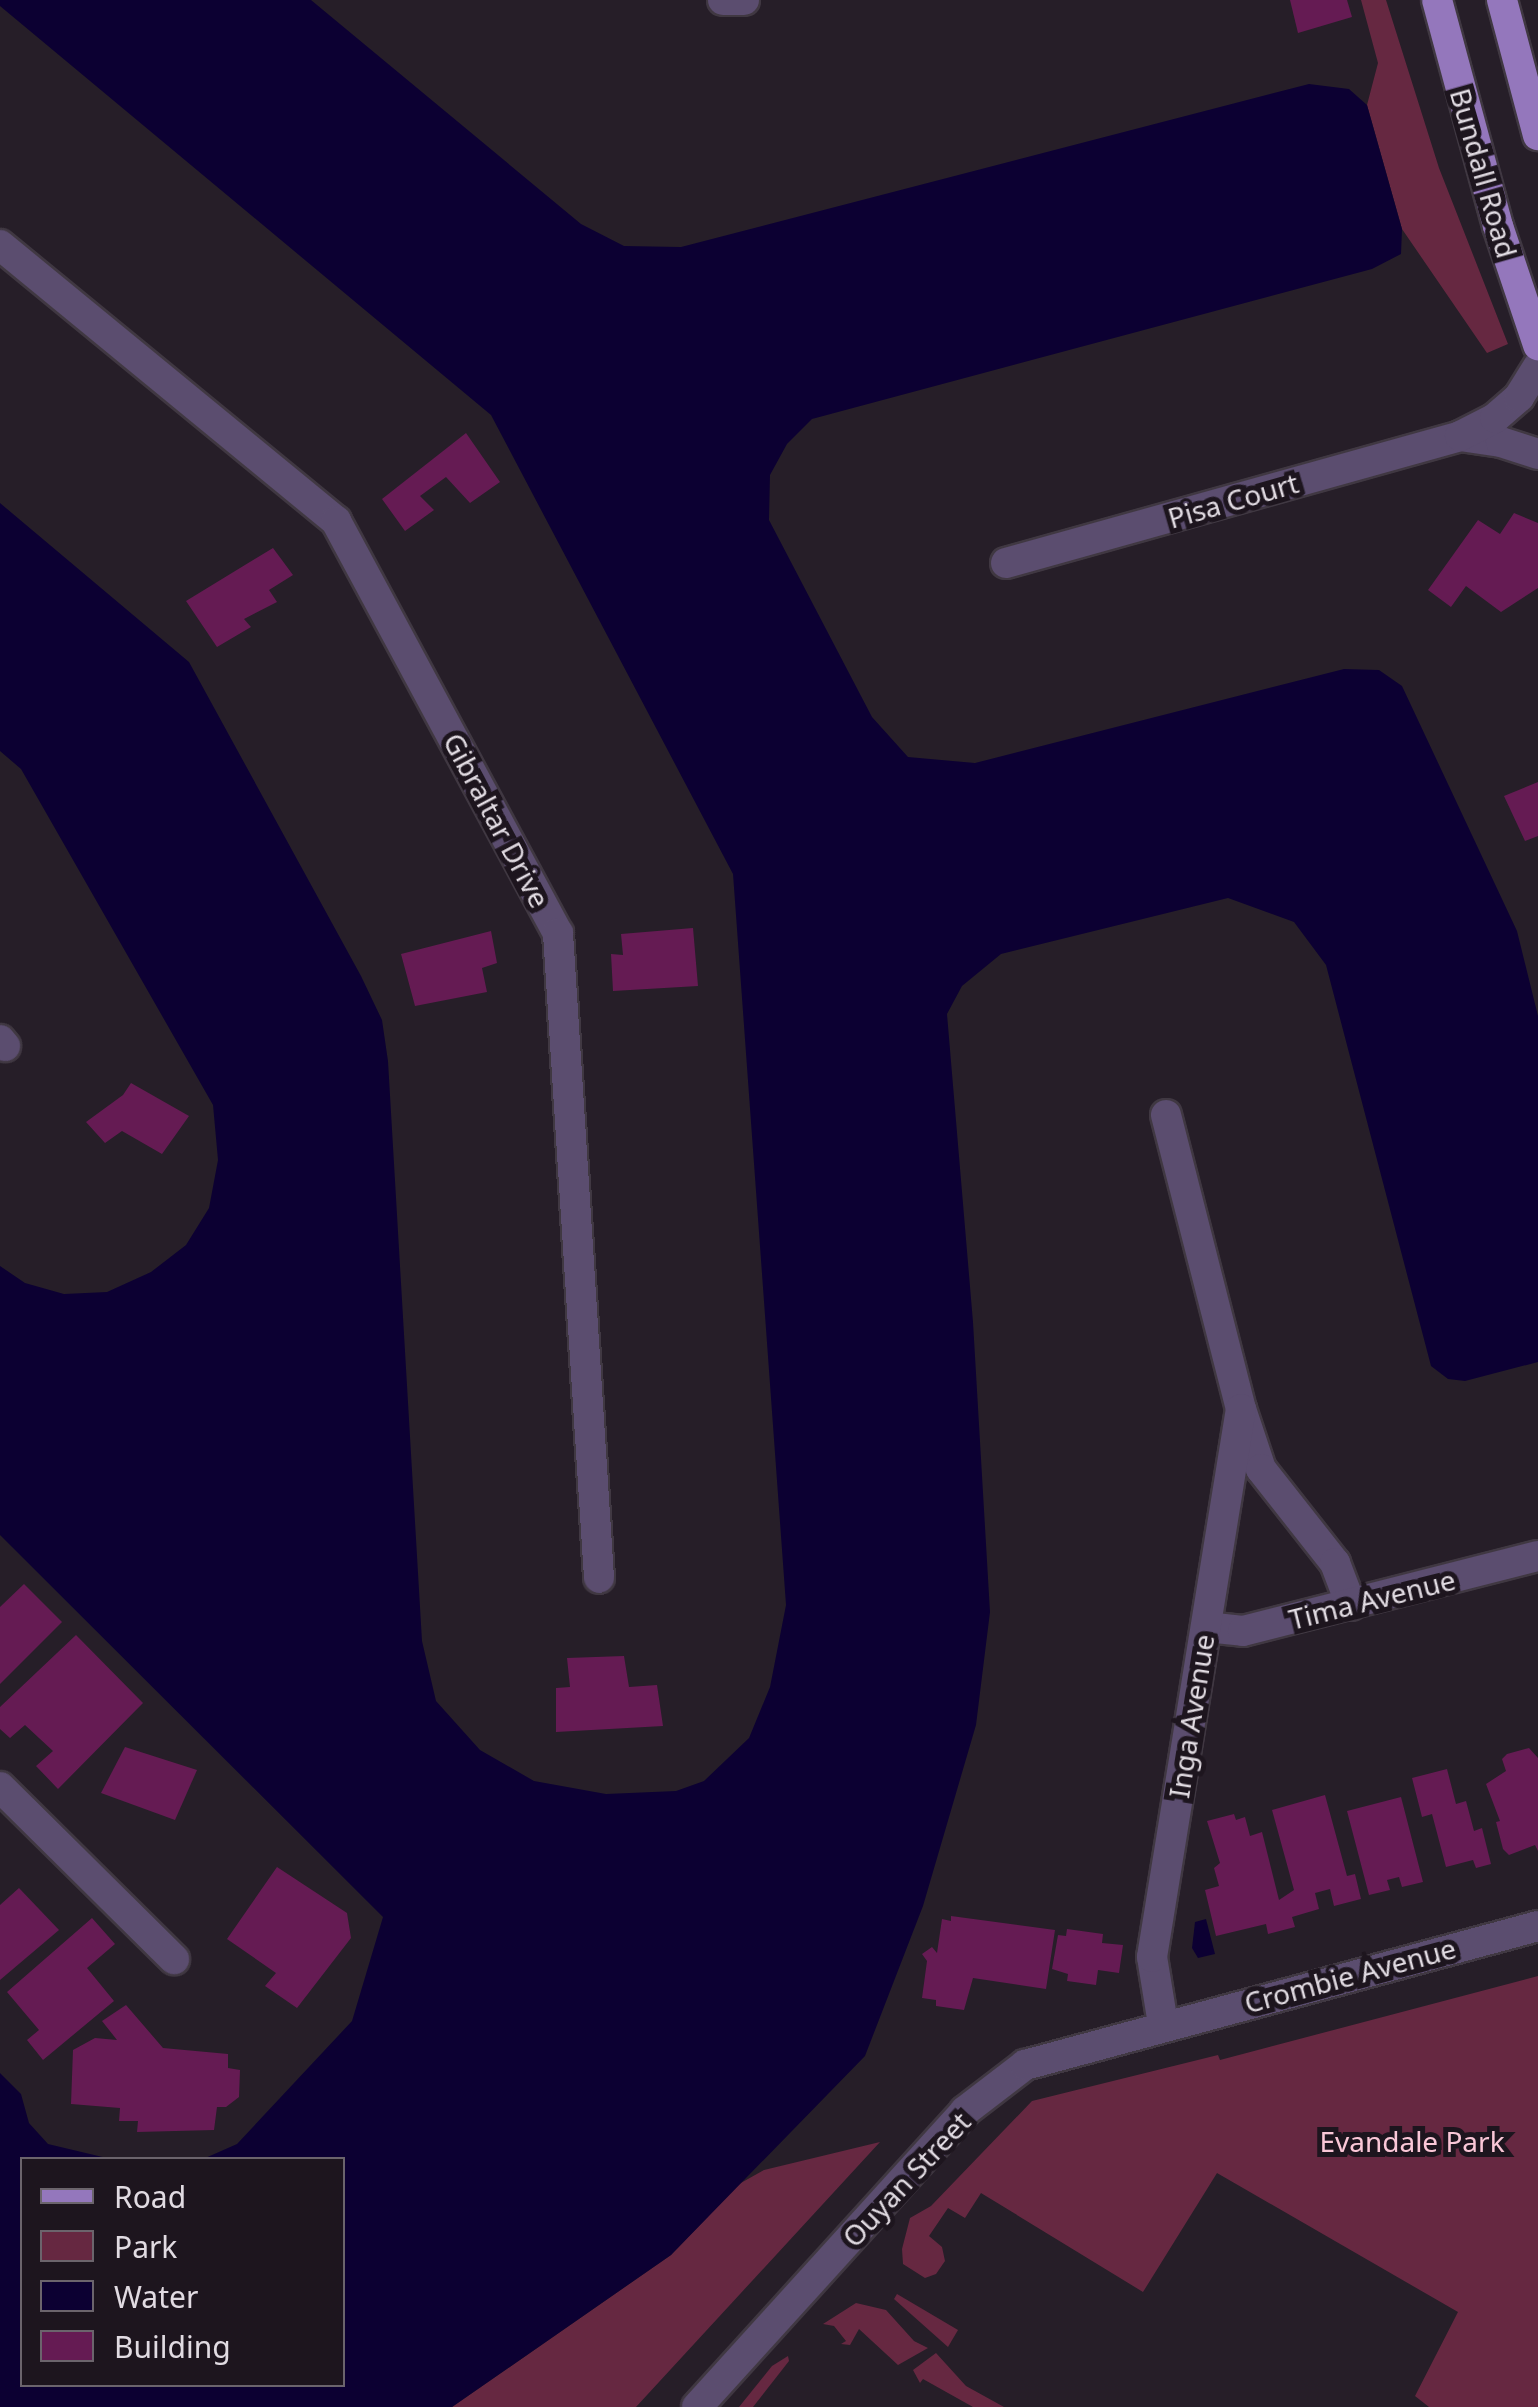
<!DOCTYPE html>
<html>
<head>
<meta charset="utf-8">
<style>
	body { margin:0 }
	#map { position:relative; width:1538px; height:2407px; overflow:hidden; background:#261e28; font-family:"Noto Sans",sans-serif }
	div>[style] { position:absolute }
	.green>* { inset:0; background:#662841 }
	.water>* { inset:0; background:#0c0032 }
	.building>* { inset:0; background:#651b53 }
	.roads { filter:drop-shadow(2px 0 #403842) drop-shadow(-2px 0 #403842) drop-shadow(0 2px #403842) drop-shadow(0 -2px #403842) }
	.minor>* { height:30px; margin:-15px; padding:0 15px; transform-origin:15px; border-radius:15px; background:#5b4d6f }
	.major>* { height:30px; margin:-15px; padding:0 15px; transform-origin:15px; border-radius:15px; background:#9477bc }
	span { translate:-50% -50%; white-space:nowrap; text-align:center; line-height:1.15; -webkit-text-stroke:10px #1d151e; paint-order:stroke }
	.street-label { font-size:28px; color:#e1dbe2 }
	.park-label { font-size:28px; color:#fac7d7 }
	.legend { position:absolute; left:20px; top:2157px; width:325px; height:230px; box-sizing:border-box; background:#1d151e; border:2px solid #6b646c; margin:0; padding:12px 18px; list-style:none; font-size:30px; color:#e1dbe2 }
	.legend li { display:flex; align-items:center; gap:20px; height:50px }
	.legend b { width:50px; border:2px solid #6b646c }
</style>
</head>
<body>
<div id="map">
	<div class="green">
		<i style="clip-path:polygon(1361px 0,1386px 0,1439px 168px,1508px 344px,1487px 353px,1402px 229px,1367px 105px,1378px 63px)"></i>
		<i style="clip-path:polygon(1538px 1976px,1538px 2407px,1429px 2407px,1415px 2396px,1458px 2312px,1217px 2173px,1143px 2292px,981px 2193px,965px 2218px,948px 2208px,929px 2236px,942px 2247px,945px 2261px,936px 2274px,925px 2278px,903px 2264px,902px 2249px,910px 2218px,931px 2206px,1032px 2101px,1218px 2055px,1220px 2060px)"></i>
		<i style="clip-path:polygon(880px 2142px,636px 2407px,452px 2407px,671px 2255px,739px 2184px,764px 2170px)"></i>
		<i style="clip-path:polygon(897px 2294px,958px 2330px,948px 2347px,894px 2299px)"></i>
		<i style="clip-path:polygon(856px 2303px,886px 2310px,914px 2341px,928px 2348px,898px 2365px,859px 2329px,850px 2345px,841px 2344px,846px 2341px,834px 2326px,823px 2324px)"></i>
		<i style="clip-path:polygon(936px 2353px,966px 2386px,1004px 2407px,973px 2407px,923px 2379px,920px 2383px,913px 2370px)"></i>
		<i style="clip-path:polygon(788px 2356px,789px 2361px,753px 2407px,739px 2407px,772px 2366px)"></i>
	</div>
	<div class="water">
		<i style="clip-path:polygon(0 0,311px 0,581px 224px,624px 246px,681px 247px,1309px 84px,1349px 89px,1367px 105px,1402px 229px,1401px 254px,1372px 269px,812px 419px,787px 444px,770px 475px,769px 520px,872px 717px,908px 757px,975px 763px,1344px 669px,1379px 670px,1402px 686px,1517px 931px,1538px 1016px,1538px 1362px,1465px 1381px,1448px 1379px,1431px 1366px,1326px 965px,1294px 922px,1228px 898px,1001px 954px,962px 986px,947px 1014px,973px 1322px,990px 1612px,976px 1725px,923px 1906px,865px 2056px,671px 2255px,452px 2407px,0 2407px,0 2073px,21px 2094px,29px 2123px,48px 2144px,111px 2159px,22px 2160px,22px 2384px,342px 2384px,342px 2160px,203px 2159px,237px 2144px,352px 2021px,383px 1917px,0 1535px,0 1266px,25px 1283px,64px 1294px,107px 1292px,151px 1272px,186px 1245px,209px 1208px,218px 1160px,213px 1105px,21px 769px,0 751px,0 503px,189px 662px,361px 976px,382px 1020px,388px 1061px,422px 1641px,436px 1701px,480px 1750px,534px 1781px,606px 1794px,676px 1791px,704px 1781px,749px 1738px,770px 1687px,786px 1605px,733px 874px,491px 415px,0 6px)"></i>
		<i style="clip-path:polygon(1206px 1919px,1215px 1954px,1198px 1958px,1192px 1948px,1195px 1922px)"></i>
	</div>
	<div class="building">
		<i style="clip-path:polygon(1290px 0,1347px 0,1352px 17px,1298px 33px)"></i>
		<i style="clip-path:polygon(466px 433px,500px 482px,470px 503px,446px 477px,420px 496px,434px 510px,405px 531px,382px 499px)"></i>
		<i style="clip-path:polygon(1514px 513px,1538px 523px,1538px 588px,1501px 612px,1466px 586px,1451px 607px,1428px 590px,1478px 520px,1500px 534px)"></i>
		<i style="clip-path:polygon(273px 548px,293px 575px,269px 590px,277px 602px,244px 619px,251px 627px,217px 647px,186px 601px)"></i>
		<i style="clip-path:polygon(1538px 782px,1538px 836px,1525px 841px,1504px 796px)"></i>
		<i style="clip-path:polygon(693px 928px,698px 986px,613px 991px,611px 954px,623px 955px,621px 934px)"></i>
		<i style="clip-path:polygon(491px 931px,497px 963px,482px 968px,487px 992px,415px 1006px,401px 954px)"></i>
		<i style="clip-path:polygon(131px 1083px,189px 1116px,162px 1154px,122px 1131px,105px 1143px,86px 1122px,123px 1095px)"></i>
		<i style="clip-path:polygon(24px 1584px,62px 1622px,0 1684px,0 1607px)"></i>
		<i style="clip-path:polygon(76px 1635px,143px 1703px,58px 1789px,36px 1766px,53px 1751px,25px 1725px,10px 1738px,0 1729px,0 1707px)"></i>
		<i style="clip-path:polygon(624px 1656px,629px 1687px,657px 1685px,663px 1726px,556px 1732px,556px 1688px,570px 1687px,567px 1658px)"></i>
		<i style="clip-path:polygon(125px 1747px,197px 1770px,175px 1820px,101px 1793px)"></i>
		<i style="clip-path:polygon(1529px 1748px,1538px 1758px,1538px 1851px,1535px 1845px,1509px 1855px,1503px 1849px,1496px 1822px,1500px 1821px,1486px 1784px,1506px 1771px,1502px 1759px,1507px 1754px)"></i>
		<i style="clip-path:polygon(1447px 1769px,1456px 1804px,1466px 1801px,1474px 1831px,1482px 1828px,1491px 1864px,1476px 1868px,1473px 1860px,1446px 1867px,1432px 1814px,1422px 1817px,1412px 1778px)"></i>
		<i style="clip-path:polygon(1325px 1795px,1347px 1876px,1355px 1874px,1361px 1899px,1334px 1906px,1330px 1889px,1315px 1893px,1319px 1909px,1292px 1917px,1295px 1927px,1268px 1934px,1266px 1924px,1216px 1936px,1205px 1890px,1219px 1886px,1214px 1868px,1220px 1863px,1207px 1821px,1234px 1814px,1236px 1820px,1245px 1817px,1250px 1836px,1262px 1832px,1279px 1900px,1294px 1890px,1272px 1810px)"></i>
		<i style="clip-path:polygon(1401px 1797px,1423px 1882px,1402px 1887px,1399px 1877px,1387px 1880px,1390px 1890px,1369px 1895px,1347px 1811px)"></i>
		<i style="clip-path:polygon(277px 1867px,347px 1913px,351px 1938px,297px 2008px,265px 1986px,276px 1973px,227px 1939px)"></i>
		<i style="clip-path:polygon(19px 1888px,59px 1930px,0 1980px,0 1905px)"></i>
		<i style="clip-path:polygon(951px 1916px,1055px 1930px,1046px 1989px,973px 1978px,964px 2010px,936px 2006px,936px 2000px,922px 1998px,927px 1961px,922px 1954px,932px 1947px,937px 1953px,942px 1919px,951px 1921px)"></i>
		<i style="clip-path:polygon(92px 1918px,115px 1944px,87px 1968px,114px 2001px,43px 2060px,27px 2040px,39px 2030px,7px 1992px)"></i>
		<i style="clip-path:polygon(1067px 1929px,1103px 1934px,1102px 1943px,1123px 1945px,1119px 1973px,1098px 1970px,1096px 1985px,1067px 1981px,1068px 1974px,1052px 1969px,1058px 1935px,1066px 1936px)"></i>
		<i style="clip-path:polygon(126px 2005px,163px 2048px,228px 2054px,228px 2068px,240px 2070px,239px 2097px,226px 2107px,217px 2107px,214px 2130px,137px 2132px,138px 2121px,119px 2121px,120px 2108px,71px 2104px,73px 2050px,95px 2038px,117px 2040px,102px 2021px)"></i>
	</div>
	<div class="roads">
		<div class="minor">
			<i style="left:723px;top:0;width:21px"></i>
			<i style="left:0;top:245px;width:435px;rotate:39.4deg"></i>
			<i style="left:336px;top:521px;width:468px;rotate:61.7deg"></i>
			<i style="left:558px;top:933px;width:646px;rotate:86.36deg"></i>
			<i style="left:1460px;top:436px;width:41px;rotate:8.3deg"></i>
			<i style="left:1501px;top:442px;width:39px;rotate:18deg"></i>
			<i style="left:1006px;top:563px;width:471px;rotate:-15.6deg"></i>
			<i style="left:1460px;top:436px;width:39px;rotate:-27deg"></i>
			<i style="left:1495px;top:418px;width:32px;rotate:-41deg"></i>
			<i style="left:1519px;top:397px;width:36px;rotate:-58deg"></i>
			<i style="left:0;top:1040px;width:8px;rotate:50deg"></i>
			<i style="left:1166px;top:1115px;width:303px;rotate:75.7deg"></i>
			<i style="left:1241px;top:1409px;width:63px;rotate:71.6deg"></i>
			<i style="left:1261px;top:1469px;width:120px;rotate:51.8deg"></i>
			<i style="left:1335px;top:1563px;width:45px;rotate:69.1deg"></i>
			<i style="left:1206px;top:1627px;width:37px;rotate:6deg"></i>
			<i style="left:1243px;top:1631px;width:304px;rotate:-14.3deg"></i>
			<i style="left:0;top:1787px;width:245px;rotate:44.7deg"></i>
			<i style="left:1163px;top:2024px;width:68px;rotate:-99.3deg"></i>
			<i style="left:1152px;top:1957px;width:555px;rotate:-80.78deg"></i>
			<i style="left:697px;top:2407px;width:399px;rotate:-47.8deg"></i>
			<i style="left:965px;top:2111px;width:76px;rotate:-37.5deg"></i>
			<i style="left:1025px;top:2065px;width:531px;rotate:-15.16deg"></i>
		</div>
		<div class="major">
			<i style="left:1437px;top:0;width:234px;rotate:74.9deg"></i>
			<i style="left:1498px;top:226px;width:126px;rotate:71.4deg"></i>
			<i style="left:1502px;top:0;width:140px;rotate:75.1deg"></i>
		</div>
	</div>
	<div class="street-label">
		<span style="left:1484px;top:173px;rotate:74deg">Bundall Road</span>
		<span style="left:1233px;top:500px;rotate:-16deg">Pisa Court</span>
		<span style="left:497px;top:820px;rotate:62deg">Gibraltar Drive</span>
		<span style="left:1372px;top:1599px;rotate:-14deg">Tima Avenue</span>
		<span style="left:1191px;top:1716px;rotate:-81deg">Inga Avenue</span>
		<span style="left:1350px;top:1975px;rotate:-15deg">Crombie Avenue</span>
		<span style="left:906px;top:2179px;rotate:-47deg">Ouyan Street</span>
	</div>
	<div class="park-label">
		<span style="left:1412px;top:2141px">Evandale Park</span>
	</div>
	<ul class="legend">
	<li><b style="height:12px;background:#9477bc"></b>Road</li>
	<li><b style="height:28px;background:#662841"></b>Park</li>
	<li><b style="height:28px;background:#0c0032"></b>Water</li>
	<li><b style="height:28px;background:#651b53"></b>Building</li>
	</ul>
</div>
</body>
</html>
